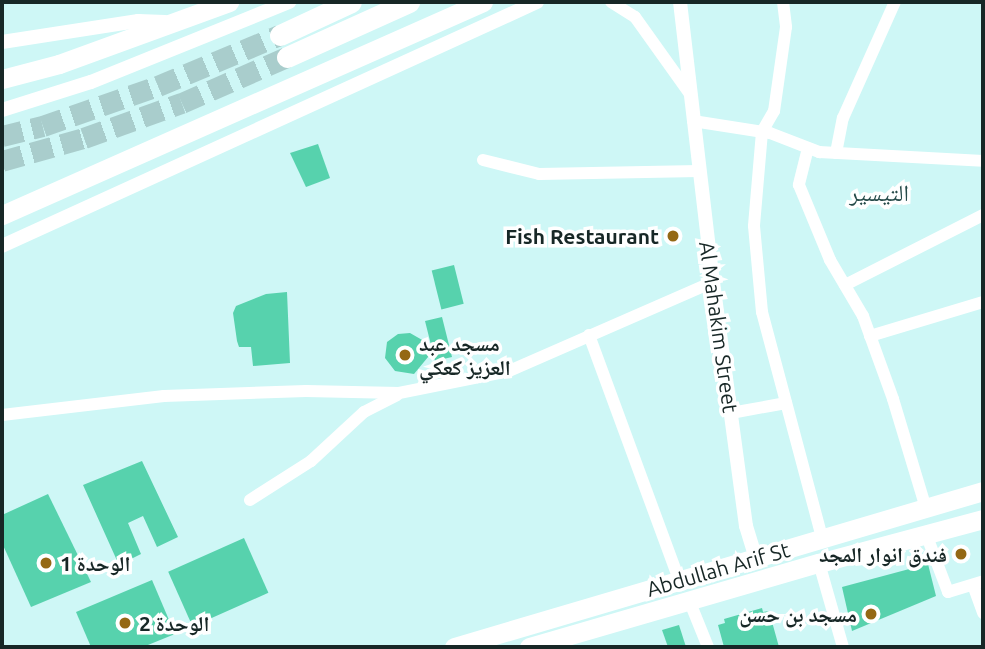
<!DOCTYPE html>
<html>
<head>
<meta charset="utf-8">
<style>
	body { margin:0 }
	#map { position:relative; width:985px; height:649px; overflow:hidden; background:#cef7f6; font-family:Ubuntu,"Noto Naskh Arabic",sans-serif }
	div>[style] { position:absolute }
	.building>* { inset:0; background:#57d2ad; transform-origin:0 0 }
	.motorway-tunnel>* { height:21px; margin-top:-10.5px; transform-origin:0; background:repeating-linear-gradient(90deg,#a9cdcc 0 21px,transparent 0 31px) }
	.minor>* { height:12px; margin:-6px; padding:0 6px; transform-origin:6px; border-radius:6px; background:#fff }
	.tertiary>* { height:14px; margin:-7px; padding:0 7px; transform-origin:7px; border-radius:7px; background:#fff }
	.primary>* { height:19px; margin:-9.5px; padding:0 9.5px; transform-origin:9.5px; border-radius:9.5px; background:#fff }
	.motorway>* { height:21px; margin:-10.5px; padding:0 10.5px; transform-origin:10.5px; border-radius:10.5px; background:#fff }
	.dots>* { width:19px; height:19px; translate:-50% -50%; box-sizing:border-box; border:4px solid #fff; border-radius:50% }
	span { translate:-50% -50%; white-space:nowrap; text-align:center; line-height:1.15; -webkit-text-stroke:7px #fff; paint-order:stroke }
	.poi-label { font-size:21px; color:#172726; font-weight:700 }
	.right { translate:-100% -50%; text-align:right }
	.left { translate:0 -50%; text-align:left }
	.street-label { font-size:21px; color:#172726 }
	.neighbourhood-label { font-size:23px; color:#254a49 }
	.frame { position:absolute; inset:0; border:4px solid #172726; pointer-events:none }
</style>
</head>
<body>
<div id="map">
	<div class="building">
		<i style="clip-path:polygon(318px 144px,330px 178px,306px 187px,290px 153px)"></i>
		<i style="left:454px;top:265px;width:40px;height:23px;rotate:76deg"></i>
		<i style="clip-path:polygon(287px 292px,290px 363px,253px 366px,251px 347px,239px 347px,237px 341px,233px 313px,236px 306px,266px 294px)"></i>
		<i style="clip-path:polygon(442px 317px,452px 357px,435px 361px,433px 351px,414px 374px,395px 371px,385px 358px,387px 342px,398px 334px,410px 333px,431px 345px,425px 321px)"></i>
		<i style="clip-path:polygon(142px 461px,178px 537px,157px 547px,143px 516px,128px 523px,141px 554px,119px 565px,83px 485px)"></i>
		<i style="clip-path:polygon(48px 494px,91px 582px,31px 607px,2px 543px,2px 515px)"></i>
		<i style="left:244px;top:538px;width:60px;height:83px;rotate:66deg"></i>
		<i style="clip-path:polygon(928px 564px,936px 596px,852px 631px,842px 587px)"></i>
		<i style="clip-path:polygon(152px 580px,175px 634px,143px 647px,91px 647px,76px 612px)"></i>
		<i style="clip-path:polygon(762px 608px,763px 612px,769px 611px,779px 647px,724px 647px,718px 625px,725px 623px,724px 619px)"></i>
		<i style="clip-path:polygon(679px 625px,686px 647px,668px 647px,662px 630px)"></i>
	</div>
	<div class="motorway-tunnel">
		<i style="left:2px;top:136px;width:42px;rotate:-13.7deg"></i>
		<i style="left:43px;top:126px;width:122px;rotate:-19.2deg"></i>
		<i style="left:158px;top:86px;width:132px;rotate:-22.7deg"></i>
		<i style="left:2px;top:161px;width:85px;rotate:-15.7deg"></i>
		<i style="left:84px;top:138px;width:104px;rotate:-19.7deg"></i>
		<i style="left:182px;top:103px;width:115px;rotate:-23.7deg"></i>
	</div>
	<div class="minor">
		<i style="left:611px;top:2px;width:28px;rotate:32deg"></i>
		<i style="left:635px;top:17px;width:95px;rotate:54.5deg"></i>
		<i style="left:783px;top:2px;width:25px;rotate:83deg"></i>
		<i style="left:786px;top:27px;width:85px;rotate:98.1deg"></i>
		<i style="left:774px;top:111px;width:24px;rotate:120deg"></i>
		<i style="left:762px;top:132px;width:94px;rotate:94.9deg"></i>
		<i style="left:754px;top:226px;width:86px;rotate:84.7deg"></i>
		<i style="left:762px;top:312px;width:234px;rotate:75.1deg"></i>
		<i style="left:693px;top:121px;width:78px;rotate:8.9deg"></i>
		<i style="left:770px;top:133px;width:53px;rotate:21.2deg"></i>
		<i style="left:819px;top:152px;width:164px;rotate:3.1deg"></i>
		<i style="left:808px;top:148px;width:38px;rotate:104deg"></i>
		<i style="left:799px;top:185px;width:81px;rotate:67.5deg"></i>
		<i style="left:830px;top:260px;width:65px;rotate:59.5deg"></i>
		<i style="left:863px;top:316px;width:88px;rotate:70.1deg"></i>
		<i style="left:893px;top:399px;width:114px;rotate:73.2deg"></i>
		<i style="left:836px;top:153px;width:36px;rotate:-79deg"></i>
		<i style="left:843px;top:118px;width:127px;rotate:-65.9deg"></i>
		<i style="left:483px;top:160px;width:58px;rotate:14deg"></i>
		<i style="left:539px;top:174px;width:160px;rotate:-1.1deg"></i>
		<i style="left:845px;top:285px;width:155px;rotate:-26.9deg"></i>
		<i style="left:589px;top:335px;width:261px;rotate:69.8deg"></i>
		<i style="left:870px;top:336px;width:118px;rotate:-16.7deg"></i>
		<i style="left:731px;top:413px;width:56px;rotate:-10.3deg"></i>
		<i style="left:2px;top:415px;width:163px;rotate:-6.7deg"></i>
		<i style="left:164px;top:396px;width:142px;rotate:-2deg"></i>
		<i style="left:306px;top:391px;width:93px;rotate:1.2deg"></i>
		<i style="left:399px;top:393px;width:112px;rotate:-11.3deg"></i>
		<i style="left:509px;top:371px;width:223px;rotate:-23.6deg"></i>
		<i style="left:250px;top:500px;width:72px;rotate:-32.6deg"></i>
		<i style="left:311px;top:461px;width:72px;rotate:-42.8deg"></i>
		<i style="left:364px;top:412px;width:37px;rotate:-27deg"></i>
		<i style="left:926px;top:534px;width:62px;rotate:69.2deg"></i>
		<i style="left:948px;top:592px;width:37px;rotate:-17deg"></i>
		<i style="left:819px;top:563px;width:87px;rotate:74.1deg"></i>
		<i style="left:973px;top:585px;width:30px;rotate:70deg"></i>
		<i style="left:689px;top:600px;width:51px;rotate:68deg"></i>
	</div>
	<div class="tertiary">
		<i style="left:680px;top:2px;width:282px;rotate:83.3deg"></i>
		<i style="left:713px;top:282px;width:246px;rotate:82.3deg"></i>
		<i style="left:746px;top:526px;width:34px;rotate:73deg"></i>
		<i style="left:2px;top:42px;width:138px;rotate:-8.8deg"></i>
		<i style="left:138px;top:21px;width:27px;rotate:2deg"></i>
		<i style="left:2px;top:110px;width:93px;rotate:-17.5deg"></i>
		<i style="left:91px;top:82px;width:214px;rotate:-22deg"></i>
		<i style="left:2px;top:246px;width:588px;rotate:-24.52deg"></i>
	</div>
	<div class="primary">
		<i style="left:2px;top:79px;width:59px;rotate:-14.7deg"></i>
		<i style="left:59px;top:64px;width:181px;rotate:-20deg"></i>
		<i style="left:2px;top:215px;width:526px;rotate:-23.89deg"></i>
		<i style="left:454px;top:647px;width:552px;rotate:-16.43deg"></i>
		<i style="left:529px;top:647px;width:302px;rotate:-16.2deg"></i>
		<i style="left:819px;top:563px;width:170px;rotate:-15deg"></i>
	</div>
	<div class="motorway">
		<i style="left:280px;top:35px;width:78px;rotate:-24.9deg"></i>
		<i style="left:287px;top:57px;width:134px;rotate:-24.3deg"></i>
	</div>
	<div class="dots">
		<i style="left:673px;top:236px;background:#946814"></i>
		<i style="left:405px;top:355px;background:#946814"></i>
		<i style="left:961px;top:554px;background:#946814"></i>
		<i style="left:46px;top:563px;background:#946814"></i>
		<i style="left:871px;top:614px;background:#946814"></i>
		<i style="left:125px;top:623px;background:#946814"></i>
	</div>
	<div class="poi-label">
		<span class="right" style="left:659px;top:236px">Fish Restaurant</span>
		<span class="left" style="left:419px;top:355px">مسجد عبد<br>العزيز كعكي</span>
		<span class="right" style="left:947px;top:554px">فندق انوار المجد</span>
		<span class="left" style="left:60px;top:563px">الوحدة 1</span>
		<span class="right" style="left:857px;top:614px">مسجد بن حسن</span>
		<span class="left" style="left:139px;top:623px">الوحدة 2</span>
	</div>
	<div class="street-label">
		<span style="left:719px;top:327px;rotate:82deg">Al Mahakim Street</span>
		<span style="left:718px;top:569px;rotate:-16deg">Abdullah Arif St</span>
	</div>
	<div class="neighbourhood-label">
		<span style="left:879px;top:193px">التيسير</span>
	</div>
	<div class="frame"></div>
</div>
</body>
</html>
